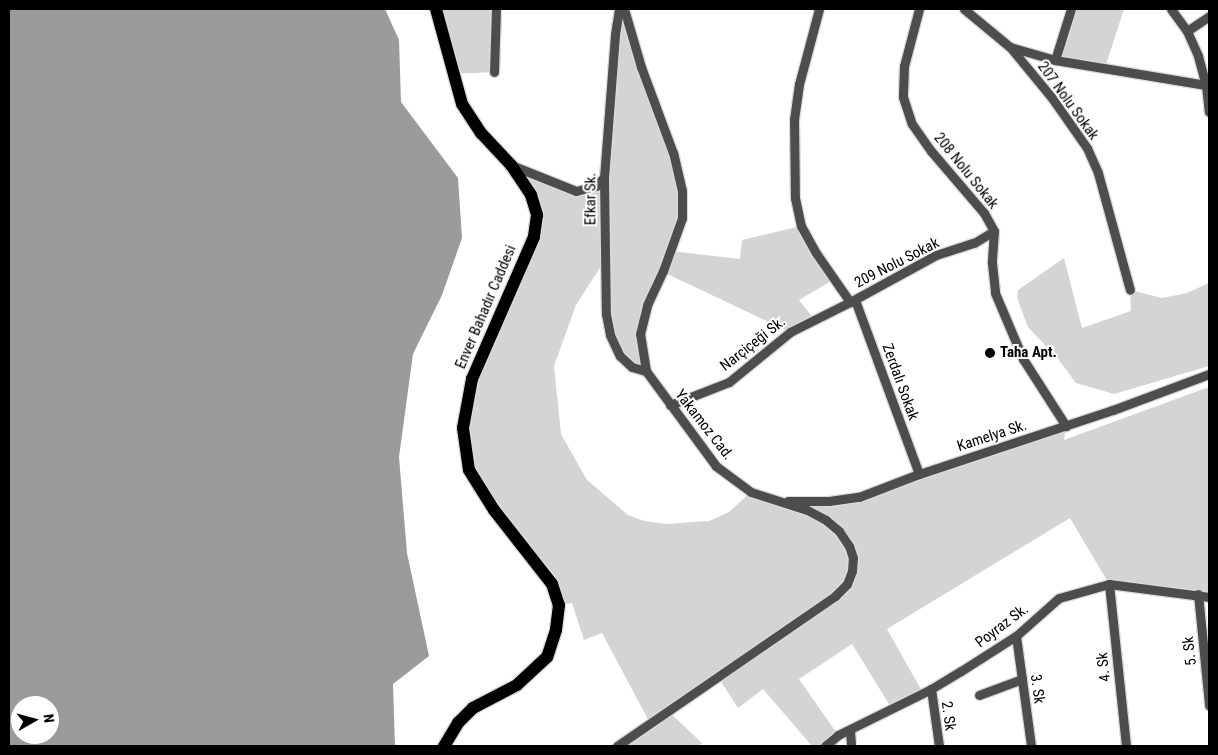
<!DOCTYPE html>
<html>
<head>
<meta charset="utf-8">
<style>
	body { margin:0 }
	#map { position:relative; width:1218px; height:755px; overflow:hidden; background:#fff; font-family:"Roboto Condensed",sans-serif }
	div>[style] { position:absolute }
	.green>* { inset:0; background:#d4d4d4 }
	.water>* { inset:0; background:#9b9b9b }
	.roads { filter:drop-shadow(1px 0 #dbdbdb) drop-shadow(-1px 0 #dbdbdb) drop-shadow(0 1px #dbdbdb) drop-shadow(0 -1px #dbdbdb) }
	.minor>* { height:9px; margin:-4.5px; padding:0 4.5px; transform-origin:4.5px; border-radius:4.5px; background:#4d4d4d }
	.major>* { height:12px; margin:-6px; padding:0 6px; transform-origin:6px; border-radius:6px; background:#000 }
	.dots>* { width:14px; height:14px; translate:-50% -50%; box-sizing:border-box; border:2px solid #fff; border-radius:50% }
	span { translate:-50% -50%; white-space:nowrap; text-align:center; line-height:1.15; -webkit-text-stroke:4px #fff; paint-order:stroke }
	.street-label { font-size:15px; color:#000 }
	.poi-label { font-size:15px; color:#000; font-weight:700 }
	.left { translate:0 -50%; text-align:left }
	.frame { position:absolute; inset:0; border:10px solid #000; pointer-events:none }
	.north { position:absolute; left:10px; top:695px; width:50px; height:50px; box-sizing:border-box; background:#fff; border:1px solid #999; border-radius:50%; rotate:83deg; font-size:14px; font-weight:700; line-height:20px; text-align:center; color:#000 }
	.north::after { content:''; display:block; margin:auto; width:18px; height:22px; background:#000; clip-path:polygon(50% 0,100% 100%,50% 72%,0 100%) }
</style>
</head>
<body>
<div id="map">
	<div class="green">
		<i style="clip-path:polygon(436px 9px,496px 9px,494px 72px,452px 74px)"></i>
		<i style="clip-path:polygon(619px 9px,673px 153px,682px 218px,671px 251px,740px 259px,742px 240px,801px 226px,833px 280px,799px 300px,814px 319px,790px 332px,663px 272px,640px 334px,646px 371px,632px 367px,610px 335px,605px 260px,576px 305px,554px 366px,561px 434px,587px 480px,628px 515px,644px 521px,666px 524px,709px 521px,729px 512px,751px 492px,778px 501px,859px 497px,1066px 426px,1064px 440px,1209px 387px,1209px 597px,1109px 584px,1070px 518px,887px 629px,923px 693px,892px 709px,852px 644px,799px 679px,838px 735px,825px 746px,812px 746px,763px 689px,738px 708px,718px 677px,668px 711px,702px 743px,699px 746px,617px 746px,650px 723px,602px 633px,584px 640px,572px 603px,559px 605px,469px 470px,463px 428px,472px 378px,537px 215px,511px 165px,576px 191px,586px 190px,603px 177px)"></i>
		<i style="clip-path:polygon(1071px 9px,1124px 9px,1105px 68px,1055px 60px)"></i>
		<i style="clip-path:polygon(1064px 258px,1082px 328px,1131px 311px,1130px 290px,1162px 298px,1187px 293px,1209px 283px,1209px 366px,1114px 394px,1076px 383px,1059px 360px,1028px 327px,1017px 298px,1018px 290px)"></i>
	</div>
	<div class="water">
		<i style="clip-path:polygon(evenodd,9px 9px,385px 9px,399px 40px,401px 102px,458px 178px,462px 238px,442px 295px,413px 354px,399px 457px,407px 553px,429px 656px,393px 684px,395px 746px,9px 746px,9px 9px,20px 705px,50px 705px,50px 735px,20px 735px,20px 705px)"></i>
	</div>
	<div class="roads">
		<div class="minor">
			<i style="left:619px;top:9px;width:26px;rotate:99deg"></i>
			<i style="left:615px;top:35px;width:142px;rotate:94.4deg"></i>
			<i style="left:604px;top:177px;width:137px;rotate:89.2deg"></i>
			<i style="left:606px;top:314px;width:21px;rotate:79deg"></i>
			<i style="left:610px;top:335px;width:23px;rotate:65deg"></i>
			<i style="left:620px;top:356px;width:16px;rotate:43deg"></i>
			<i style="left:632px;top:367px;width:15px;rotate:16deg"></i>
			<i style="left:819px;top:9px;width:78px;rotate:104.9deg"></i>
			<i style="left:799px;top:84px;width:35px;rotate:98deg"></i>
			<i style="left:794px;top:119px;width:79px;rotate:89.3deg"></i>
			<i style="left:795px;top:198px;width:29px;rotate:78deg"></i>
			<i style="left:801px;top:226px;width:31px;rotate:61deg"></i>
			<i style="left:816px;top:253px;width:60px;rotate:55.2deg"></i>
			<i style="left:850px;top:302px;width:98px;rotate:-28.7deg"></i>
			<i style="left:936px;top:255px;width:40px;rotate:-18deg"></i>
			<i style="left:974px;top:243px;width:23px;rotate:-31deg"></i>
			<i style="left:919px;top:9px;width:59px;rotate:104.7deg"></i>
			<i style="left:904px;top:66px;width:31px;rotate:92deg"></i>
			<i style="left:903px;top:97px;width:28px;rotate:72deg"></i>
			<i style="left:912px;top:124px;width:33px;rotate:55deg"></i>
			<i style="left:931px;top:151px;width:82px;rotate:49.5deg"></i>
			<i style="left:984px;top:213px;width:21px;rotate:61deg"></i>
			<i style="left:994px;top:231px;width:32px;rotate:94deg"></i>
			<i style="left:992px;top:263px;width:30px;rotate:84deg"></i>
			<i style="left:995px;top:293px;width:72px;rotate:67deg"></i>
			<i style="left:1023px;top:359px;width:80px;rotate:57.3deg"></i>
			<i style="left:964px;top:9px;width:60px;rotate:39.6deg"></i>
			<i style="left:1010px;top:47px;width:66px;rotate:50.5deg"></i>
			<i style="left:1052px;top:98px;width:61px;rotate:55deg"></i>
			<i style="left:1087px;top:148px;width:27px;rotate:66deg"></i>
			<i style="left:1098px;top:173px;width:121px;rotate:74.7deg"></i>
			<i style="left:1171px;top:9px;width:27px;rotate:54deg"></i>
			<i style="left:1187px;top:31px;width:27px;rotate:66deg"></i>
			<i style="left:1198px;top:56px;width:30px;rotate:75deg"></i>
			<i style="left:1206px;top:85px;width:27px;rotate:84deg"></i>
			<i style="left:1187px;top:31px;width:27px;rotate:-34deg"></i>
			<i style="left:1010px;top:47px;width:47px;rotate:16.1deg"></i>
			<i style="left:1055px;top:60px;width:153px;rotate:9.4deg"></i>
			<i style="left:1055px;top:60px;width:53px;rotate:-72.6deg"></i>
			<i style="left:494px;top:72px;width:63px;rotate:-88.2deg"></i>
			<i style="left:511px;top:165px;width:70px;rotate:21.8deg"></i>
			<i style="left:576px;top:191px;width:21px;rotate:-14deg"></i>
			<i style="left:596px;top:186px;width:12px;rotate:-48deg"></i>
			<i style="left:855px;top:300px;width:185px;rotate:69.8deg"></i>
			<i style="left:670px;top:405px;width:63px;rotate:-21.3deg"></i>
			<i style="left:729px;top:382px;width:79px;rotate:-39.3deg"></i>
			<i style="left:790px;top:332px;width:67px;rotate:-26.6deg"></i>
			<i style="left:788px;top:501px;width:41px"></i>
			<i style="left:829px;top:501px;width:30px;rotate:-8deg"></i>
			<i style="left:859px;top:497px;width:64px;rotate:-21deg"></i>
			<i style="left:919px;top:474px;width:204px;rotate:-18.3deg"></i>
			<i style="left:1113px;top:410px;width:103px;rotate:-20.6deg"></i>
			<i style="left:1109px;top:584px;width:163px;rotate:84deg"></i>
			<i style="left:1198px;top:594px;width:112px;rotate:84.3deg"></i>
			<i style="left:1016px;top:636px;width:111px;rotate:82.2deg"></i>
			<i style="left:931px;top:689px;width:58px;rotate:82deg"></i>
			<i style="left:979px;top:695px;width:46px;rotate:-20.4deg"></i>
			<i style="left:850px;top:730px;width:16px;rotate:86deg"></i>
			<i style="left:617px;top:746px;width:265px;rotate:-34.5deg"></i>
			<i style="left:835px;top:596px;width:17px;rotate:-45deg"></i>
			<i style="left:847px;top:584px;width:14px;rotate:-69deg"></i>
			<i style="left:852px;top:571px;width:13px;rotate:-86deg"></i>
			<i style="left:853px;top:558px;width:13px;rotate:-108deg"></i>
			<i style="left:849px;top:546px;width:18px;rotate:-124deg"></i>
			<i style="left:839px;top:531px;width:17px;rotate:-140deg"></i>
			<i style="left:826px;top:520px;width:21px;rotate:-152deg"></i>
			<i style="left:807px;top:510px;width:59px;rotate:-162.2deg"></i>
			<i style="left:751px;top:492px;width:44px;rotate:-143.4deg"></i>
			<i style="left:716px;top:466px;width:118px;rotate:-126.4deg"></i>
			<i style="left:646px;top:371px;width:37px;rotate:-99deg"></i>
			<i style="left:640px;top:334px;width:30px;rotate:-76deg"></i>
			<i style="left:647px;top:305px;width:38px;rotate:-65deg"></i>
			<i style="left:663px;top:271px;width:56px;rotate:-70.3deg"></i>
			<i style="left:682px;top:218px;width:27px;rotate:-90deg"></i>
			<i style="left:682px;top:191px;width:39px;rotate:-103deg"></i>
			<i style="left:673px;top:153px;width:92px;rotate:-110.4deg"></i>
			<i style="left:641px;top:67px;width:60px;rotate:-106.3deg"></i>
			<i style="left:825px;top:746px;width:17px;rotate:-40deg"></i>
			<i style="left:838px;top:735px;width:104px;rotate:-26.3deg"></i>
			<i style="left:931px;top:689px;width:35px;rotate:-31deg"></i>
			<i style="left:961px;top:671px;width:65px;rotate:-32.5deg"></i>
			<i style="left:1016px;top:636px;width:57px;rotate:-41.5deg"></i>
			<i style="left:1059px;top:598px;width:52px;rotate:-15.6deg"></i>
			<i style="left:1109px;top:584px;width:101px;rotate:7.4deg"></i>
		</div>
		<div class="major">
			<i style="left:436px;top:9px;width:98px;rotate:74.7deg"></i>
			<i style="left:462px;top:104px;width:35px;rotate:57deg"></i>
			<i style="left:481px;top:133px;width:44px;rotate:46.8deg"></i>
			<i style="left:511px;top:165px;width:36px;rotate:56deg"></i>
			<i style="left:531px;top:195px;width:21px;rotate:73deg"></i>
			<i style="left:537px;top:215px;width:22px;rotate:98deg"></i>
			<i style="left:534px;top:237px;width:155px;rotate:113.6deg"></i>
			<i style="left:472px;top:379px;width:50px;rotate:100.4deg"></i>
			<i style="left:463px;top:428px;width:42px;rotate:81.9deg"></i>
			<i style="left:469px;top:470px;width:47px;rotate:58deg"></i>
			<i style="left:494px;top:510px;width:94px;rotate:51.9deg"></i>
			<i style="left:552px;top:584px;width:22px;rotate:72deg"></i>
			<i style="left:559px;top:605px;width:25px;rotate:97deg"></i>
			<i style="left:556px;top:630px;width:28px;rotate:108deg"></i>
			<i style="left:547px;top:657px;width:41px;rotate:137deg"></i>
			<i style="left:517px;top:685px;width:50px;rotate:152.4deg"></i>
			<i style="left:473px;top:708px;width:21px;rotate:135deg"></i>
			<i style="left:458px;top:723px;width:27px;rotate:121deg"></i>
		</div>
	</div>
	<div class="dots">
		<i style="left:990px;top:353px;background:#000"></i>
	</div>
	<div class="street-label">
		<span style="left:1068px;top:101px;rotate:54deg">207 Nolu Sokak</span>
		<span style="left:966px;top:171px;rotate:51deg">208 Nolu Sokak</span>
		<span style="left:591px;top:199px;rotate:-90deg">Efkar Sk.</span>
		<span style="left:897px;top:263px;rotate:-27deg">209 Nolu Sokak</span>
		<span style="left:486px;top:307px;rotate:-67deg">Enver Bahadır Caddesi</span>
		<span style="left:753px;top:344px;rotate:-38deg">Narçiçeği Sk.</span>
		<span style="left:900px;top:382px;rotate:70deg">Zerdalı Sokak</span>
		<span style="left:704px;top:425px;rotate:52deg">Yakamoz Cad.</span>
		<span style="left:992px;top:436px;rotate:-18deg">Kamelya Sk.</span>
		<span style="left:1002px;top:626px;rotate:-37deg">Poyraz Sk.</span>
		<span style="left:1190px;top:651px;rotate:-96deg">5. Sk</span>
		<span style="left:1104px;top:667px;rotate:-96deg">4. Sk</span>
		<span style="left:1037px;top:689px;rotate:82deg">3. Sk</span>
		<span style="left:948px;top:716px;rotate:82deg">2. Sk</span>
	</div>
	<div class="poi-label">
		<span class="left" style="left:1000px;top:353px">Taha Apt.</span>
	</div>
	<div class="frame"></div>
	<div class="north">N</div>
</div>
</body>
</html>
